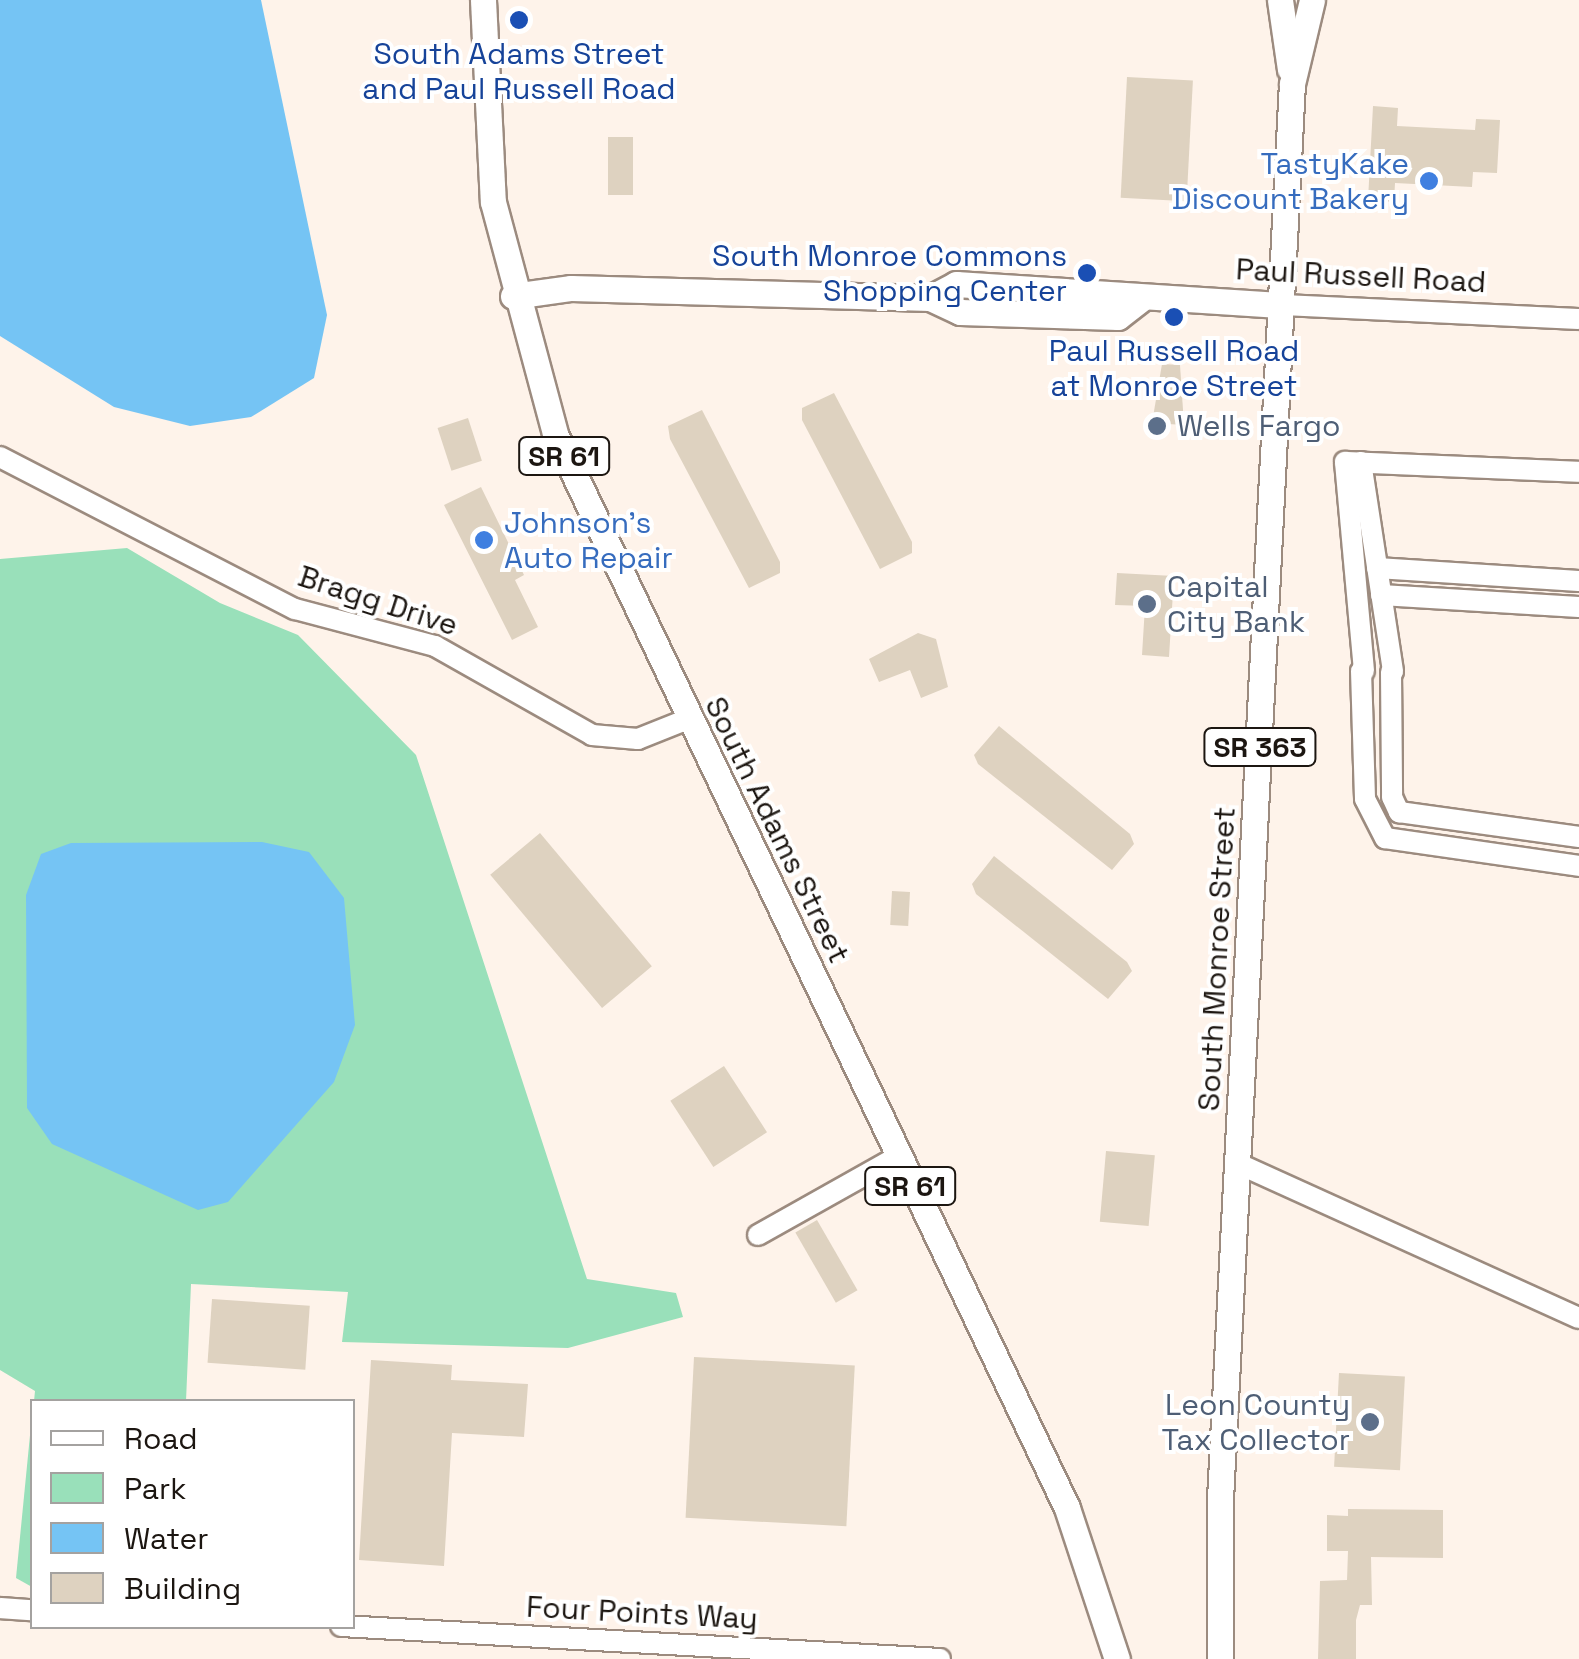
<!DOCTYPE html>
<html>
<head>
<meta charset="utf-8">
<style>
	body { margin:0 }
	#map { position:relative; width:1579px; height:1659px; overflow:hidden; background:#fef3ea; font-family:"Space Grotesk",sans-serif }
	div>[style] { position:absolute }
	.green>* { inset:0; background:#99e0ba }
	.water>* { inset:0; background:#75c4f4 }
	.building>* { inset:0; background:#ded2c0; transform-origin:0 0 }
	.roads { filter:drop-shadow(2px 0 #9c8b7f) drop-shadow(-2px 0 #9c8b7f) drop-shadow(0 2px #9c8b7f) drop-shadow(0 -2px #9c8b7f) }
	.minor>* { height:20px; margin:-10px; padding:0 10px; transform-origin:10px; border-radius:10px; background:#fff }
	.major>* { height:25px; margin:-12.5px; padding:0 12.5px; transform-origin:12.5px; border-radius:12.5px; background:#fff }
	.dots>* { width:28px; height:28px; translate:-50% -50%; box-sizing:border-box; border:5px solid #fff; border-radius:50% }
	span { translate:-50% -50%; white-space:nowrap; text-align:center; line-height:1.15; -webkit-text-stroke:8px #fff; paint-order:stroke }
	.shield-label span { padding:2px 8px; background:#fff; border:2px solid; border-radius:8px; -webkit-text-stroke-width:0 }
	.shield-label { font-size:28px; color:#1c1611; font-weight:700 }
	.transit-label { font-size:30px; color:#164399 }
	.right { translate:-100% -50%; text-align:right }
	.shop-label { font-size:30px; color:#366cbe }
	.left { translate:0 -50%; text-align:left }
	.street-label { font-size:30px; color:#1c1611 }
	.service-label { font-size:30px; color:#4e5e75 }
	.legend { position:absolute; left:30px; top:1399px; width:325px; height:230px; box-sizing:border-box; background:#fff; border:2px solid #a4a2a0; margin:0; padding:12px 18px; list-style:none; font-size:30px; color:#1c1611 }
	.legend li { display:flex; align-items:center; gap:20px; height:50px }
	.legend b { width:50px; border:2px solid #a4a2a0 }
</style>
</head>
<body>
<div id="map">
	<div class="green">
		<i style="clip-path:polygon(127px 548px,220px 603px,298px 635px,416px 755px,587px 1279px,676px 1293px,683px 1317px,568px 1348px,342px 1342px,348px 1292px,191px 1284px,186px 1401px,34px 1401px,35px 1391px,0 1370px,0 559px)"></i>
		<i style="clip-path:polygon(32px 1415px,32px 1587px,16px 1578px)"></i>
	</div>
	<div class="water">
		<i style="clip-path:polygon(0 0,261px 0,327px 315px,314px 378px,251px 417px,190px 426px,114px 407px,0 336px)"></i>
		<i style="clip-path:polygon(262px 842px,309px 852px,344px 898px,355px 1025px,334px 1082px,228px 1202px,198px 1210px,52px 1144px,27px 1108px,26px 895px,41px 854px,71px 843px)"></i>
	</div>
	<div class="building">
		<i style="left:1127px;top:77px;width:66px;height:121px;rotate:3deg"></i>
		<i style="clip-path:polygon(1373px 106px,1398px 108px,1397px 126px,1475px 130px,1476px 119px,1500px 120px,1497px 173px,1473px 172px,1472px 187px,1395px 183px,1394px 202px,1368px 200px)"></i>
		<i style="left:608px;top:137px;width:25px;height:58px"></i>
		<i style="clip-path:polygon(1162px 364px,1180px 365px,1184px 425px,1152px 423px)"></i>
		<i style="clip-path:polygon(834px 393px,912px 542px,912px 553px,880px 569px,802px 420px,802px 408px)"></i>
		<i style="clip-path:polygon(702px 410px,780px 562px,780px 573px,749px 588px,670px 439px,668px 426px)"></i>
		<i style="left:468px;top:418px;width:45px;height:32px;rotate:72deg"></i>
		<i style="clip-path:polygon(481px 487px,524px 575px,515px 580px,538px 627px,512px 640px,444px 505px)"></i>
		<i style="clip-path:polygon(1117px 573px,1174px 576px,1169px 657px,1142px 655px,1145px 606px,1115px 605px)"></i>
		<i style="clip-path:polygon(918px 633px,936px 639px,948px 687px,921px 698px,910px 670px,879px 682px,869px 659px)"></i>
		<i style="clip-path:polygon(999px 726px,1130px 834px,1134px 844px,1112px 870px,978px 764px,974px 755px)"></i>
		<i style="left:540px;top:833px;width:174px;height:65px;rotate:50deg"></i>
		<i style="clip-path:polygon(994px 856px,1127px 962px,1132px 971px,1108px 999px,976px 894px,972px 884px)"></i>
		<i style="left:892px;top:891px;width:18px;height:34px;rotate:3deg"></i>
		<i style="left:724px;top:1066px;width:79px;height:64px;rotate:57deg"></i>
		<i style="left:1106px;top:1151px;width:49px;height:71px;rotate:5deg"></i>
		<i style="left:817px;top:1220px;width:81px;height:25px;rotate:60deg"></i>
		<i style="left:212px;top:1299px;width:98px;height:64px;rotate:4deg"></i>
		<i style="left:694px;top:1357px;width:161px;height:161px;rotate:3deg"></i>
		<i style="clip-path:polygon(371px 1360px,452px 1365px,451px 1380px,528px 1384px,524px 1437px,452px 1433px,444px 1566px,359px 1560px)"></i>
		<i style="left:1339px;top:1373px;width:66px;height:94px;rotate:3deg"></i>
		<i style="clip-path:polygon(1348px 1509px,1443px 1510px,1443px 1558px,1371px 1557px,1372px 1605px,1360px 1605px,1356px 1620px,1356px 1659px,1318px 1659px,1320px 1581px,1347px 1580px,1348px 1551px,1327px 1551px,1327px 1515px,1348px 1516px)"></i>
	</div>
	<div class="roads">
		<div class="minor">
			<i style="left:1283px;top:305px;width:296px;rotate:2.7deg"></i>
			<i style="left:0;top:457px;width:332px;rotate:27.3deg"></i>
			<i style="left:295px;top:609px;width:145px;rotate:14.8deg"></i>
			<i style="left:435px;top:646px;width:180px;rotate:29.5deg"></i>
			<i style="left:592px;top:735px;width:46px;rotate:5deg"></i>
			<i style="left:638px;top:739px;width:54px;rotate:-21.8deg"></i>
			<i style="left:1361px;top:462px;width:212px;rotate:81.3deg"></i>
			<i style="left:1377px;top:568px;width:202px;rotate:3.7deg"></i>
			<i style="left:1381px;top:595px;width:198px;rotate:3.5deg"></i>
			<i style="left:1361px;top:671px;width:128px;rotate:88.2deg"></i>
			<i style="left:1365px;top:799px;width:44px;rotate:62.9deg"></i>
			<i style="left:1385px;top:838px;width:196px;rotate:8.2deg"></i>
			<i style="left:1364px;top:671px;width:210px;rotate:-95.2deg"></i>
			<i style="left:1345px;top:462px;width:234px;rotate:2.4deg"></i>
			<i style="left:1391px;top:672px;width:125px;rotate:89.5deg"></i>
			<i style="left:1392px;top:797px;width:17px;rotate:65deg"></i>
			<i style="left:1399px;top:812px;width:182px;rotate:7.9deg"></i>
			<i style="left:1239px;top:1164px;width:373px;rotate:24.4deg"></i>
			<i style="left:758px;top:1235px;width:159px;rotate:-29.3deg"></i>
			<i style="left:0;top:1608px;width:32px;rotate:4deg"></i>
			<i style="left:341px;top:1626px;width:600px;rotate:3.15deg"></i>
		</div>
		<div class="major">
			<i style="left:483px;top:0;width:202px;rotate:87.2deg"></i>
			<i style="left:493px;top:202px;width:240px;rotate:75deg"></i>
			<i style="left:555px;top:434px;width:1190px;rotate:64.51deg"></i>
			<i style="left:1067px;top:1508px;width:159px;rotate:71.7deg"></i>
			<i style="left:1280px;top:0;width:70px;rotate:81.8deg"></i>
			<i style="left:513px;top:296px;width:59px;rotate:-7.9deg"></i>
			<i style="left:571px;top:288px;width:359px;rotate:1.6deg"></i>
			<i style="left:930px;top:298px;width:33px;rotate:25deg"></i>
			<i style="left:960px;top:312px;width:158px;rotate:1.8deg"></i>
			<i style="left:1118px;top:317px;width:29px;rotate:-38deg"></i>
			<i style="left:930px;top:298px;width:30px;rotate:-28deg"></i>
			<i style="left:956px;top:284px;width:328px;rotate:3.7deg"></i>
			<i style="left:1220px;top:1659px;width:160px;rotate:-90deg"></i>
			<i style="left:1220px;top:1499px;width:1417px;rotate:-87.09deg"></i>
			<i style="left:1292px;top:84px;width:86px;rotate:-76.6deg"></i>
		</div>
	</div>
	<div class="dots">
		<i style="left:519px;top:20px;background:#1a4fb4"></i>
		<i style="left:1429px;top:181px;background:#3f7fe0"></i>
		<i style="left:1087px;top:273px;background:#1a4fb4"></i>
		<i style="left:1174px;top:317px;background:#1a4fb4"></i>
		<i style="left:1157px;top:426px;background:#5c6f8a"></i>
		<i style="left:484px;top:540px;background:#3f7fe0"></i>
		<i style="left:1147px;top:604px;background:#5c6f8a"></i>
		<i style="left:1370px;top:1422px;background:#5c6f8a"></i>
	</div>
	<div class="shield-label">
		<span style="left:564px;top:456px">SR 61</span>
		<span style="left:1260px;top:747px">SR 363</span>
		<span style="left:910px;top:1186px">SR 61</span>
	</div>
	<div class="transit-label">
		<span style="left:519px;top:71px">South Adams Street<br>and Paul Russell Road</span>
		<span class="right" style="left:1067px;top:273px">South Monroe Commons<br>Shopping Center</span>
		<span style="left:1174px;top:368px">Paul Russell Road<br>at Monroe Street</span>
	</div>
	<div class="shop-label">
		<span class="right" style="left:1409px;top:181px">TastyKake<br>Discount Bakery</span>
		<span class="left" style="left:504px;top:540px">Johnson's<br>Auto Repair</span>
	</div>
	<div class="street-label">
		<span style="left:1361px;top:276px;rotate:3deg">Paul Russell Road</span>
		<span style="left:378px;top:601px;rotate:18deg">Bragg Drive</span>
		<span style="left:777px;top:830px;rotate:64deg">South Adams Street</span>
		<span style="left:1217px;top:959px;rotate:-87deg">South Monroe Street</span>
		<span style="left:642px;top:1613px;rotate:3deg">Four Points Way</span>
	</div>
	<div class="service-label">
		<span class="left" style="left:1177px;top:426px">Wells Fargo</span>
		<span class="left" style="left:1167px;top:604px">Capital<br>City Bank</span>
		<span class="right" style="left:1350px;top:1422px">Leon County<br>Tax Collector</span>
	</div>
	<ul class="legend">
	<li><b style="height:12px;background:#fff"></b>Road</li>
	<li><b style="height:28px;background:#99e0ba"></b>Park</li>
	<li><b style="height:28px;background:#75c4f4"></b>Water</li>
	<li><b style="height:28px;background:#ded2c0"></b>Building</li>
	</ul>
</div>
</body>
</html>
